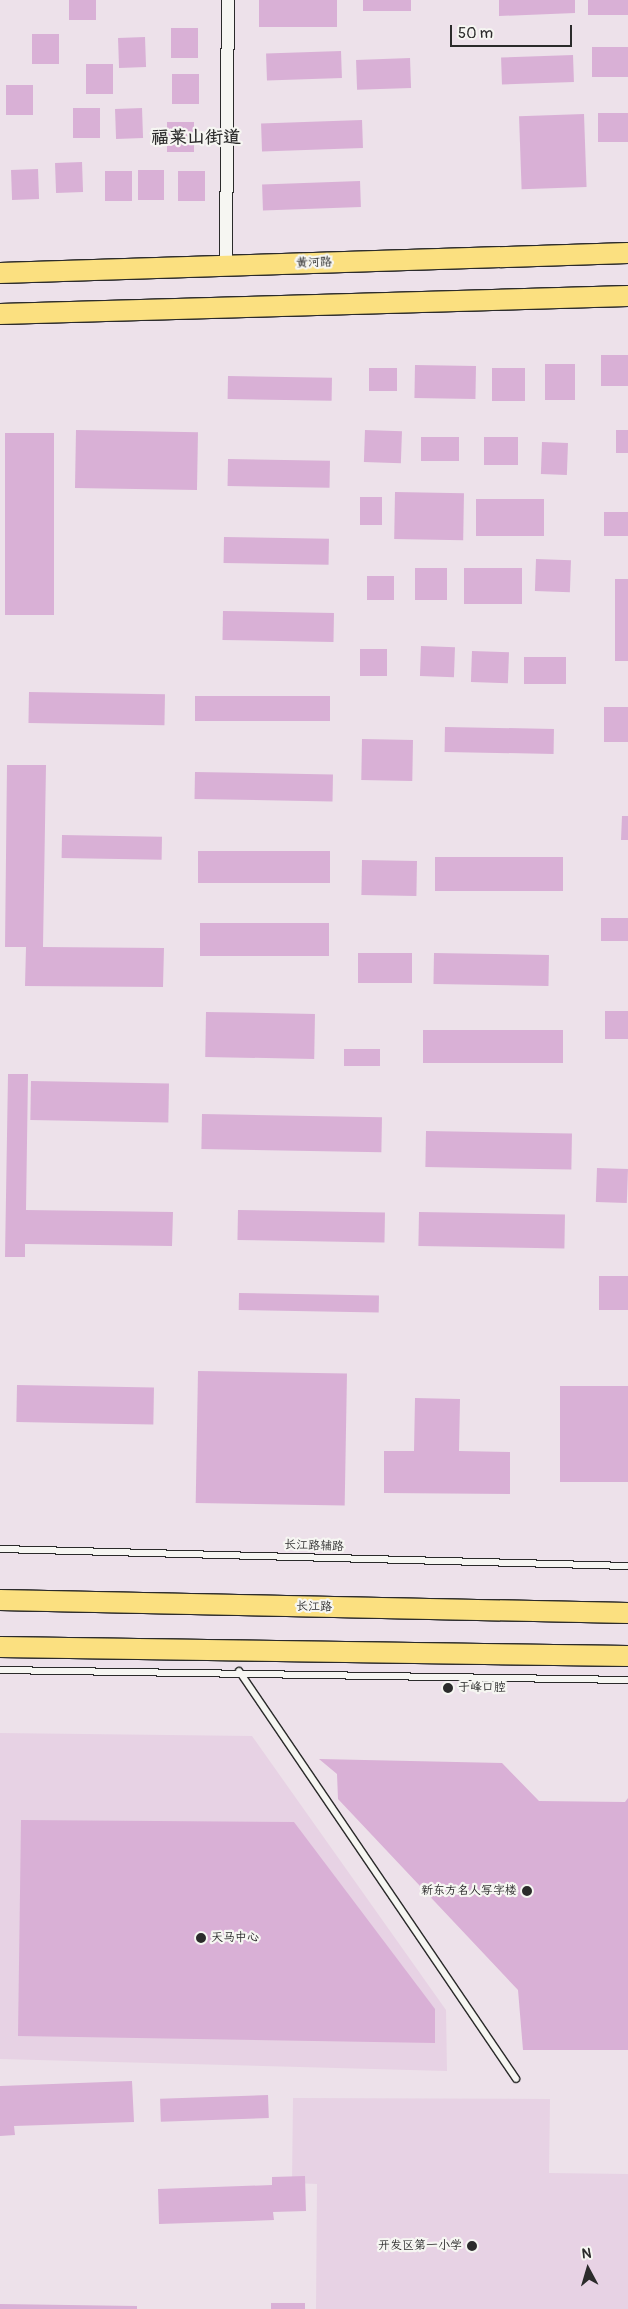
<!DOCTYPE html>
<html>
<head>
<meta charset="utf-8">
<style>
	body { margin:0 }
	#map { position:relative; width:628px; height:2309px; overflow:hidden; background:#ede1ea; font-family:Pangolin,"LXGW WenKai TC",sans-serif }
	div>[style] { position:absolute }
	.built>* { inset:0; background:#e7d2e4 }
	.building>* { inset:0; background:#d9b0d6; transform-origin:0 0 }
	.roads { filter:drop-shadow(1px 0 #2b2b2b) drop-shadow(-1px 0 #2b2b2b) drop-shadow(0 1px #2b2b2b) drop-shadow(0 -1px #2b2b2b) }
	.service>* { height:6px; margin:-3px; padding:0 3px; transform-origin:3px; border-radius:3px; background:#f6f6f2 }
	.minor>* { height:12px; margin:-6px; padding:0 6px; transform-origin:6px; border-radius:6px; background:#f6f6f2 }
	.primary>* { height:20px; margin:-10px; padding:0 10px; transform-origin:10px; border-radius:10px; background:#fbe080 }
	.dots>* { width:14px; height:14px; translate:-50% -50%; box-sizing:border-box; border:2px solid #f6f6f2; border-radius:50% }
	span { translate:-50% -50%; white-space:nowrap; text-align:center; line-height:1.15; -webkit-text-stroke:4.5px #f6f6f2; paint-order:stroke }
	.street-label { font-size:12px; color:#2b2b2b }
	.poi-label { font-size:12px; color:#2b2b2b }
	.left { translate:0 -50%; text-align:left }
	.right { translate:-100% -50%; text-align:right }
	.district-label { font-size:18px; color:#2b2b2b; font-weight:700 }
	.north { position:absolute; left:563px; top:2244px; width:50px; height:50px; -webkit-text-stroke:4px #f6f6f2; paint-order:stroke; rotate:354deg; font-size:14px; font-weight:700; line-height:20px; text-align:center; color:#2b2b2b }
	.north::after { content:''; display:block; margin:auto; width:18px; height:22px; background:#2b2b2b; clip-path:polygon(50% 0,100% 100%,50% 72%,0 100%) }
	.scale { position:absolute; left:450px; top:25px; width:122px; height:22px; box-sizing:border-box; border:2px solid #2b2b2b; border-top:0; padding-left:6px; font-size:15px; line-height:18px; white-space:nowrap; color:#2b2b2b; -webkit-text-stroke:4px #f6f6f2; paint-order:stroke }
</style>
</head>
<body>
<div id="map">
	<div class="built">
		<i style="clip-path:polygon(0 1733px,252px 1736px,446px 2010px,447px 2071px,0 2059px)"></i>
		<i style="clip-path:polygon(293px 2098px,550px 2099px,549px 2173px,628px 2174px,628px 2309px,316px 2309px,317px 2184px,292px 2183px)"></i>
	</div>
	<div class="building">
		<i style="left:69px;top:0;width:27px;height:20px"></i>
		<i style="left:259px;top:0;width:78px;height:27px"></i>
		<i style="left:363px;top:0;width:48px;height:11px"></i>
		<i style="clip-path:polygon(499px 0,575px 0,575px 13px,499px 16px)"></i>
		<i style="left:588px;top:0;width:40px;height:15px"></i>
		<i style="left:171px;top:28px;width:27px;height:30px"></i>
		<i style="left:32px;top:34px;width:27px;height:30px"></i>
		<i style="left:145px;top:37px;width:30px;height:27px;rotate:88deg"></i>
		<i style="left:628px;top:47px;width:30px;height:36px;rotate:90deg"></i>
		<i style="left:341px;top:51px;width:27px;height:75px;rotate:88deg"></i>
		<i style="left:573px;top:55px;width:27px;height:72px;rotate:88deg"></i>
		<i style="left:410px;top:58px;width:30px;height:54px;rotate:88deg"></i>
		<i style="left:86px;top:64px;width:27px;height:30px"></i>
		<i style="left:199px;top:74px;width:30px;height:27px;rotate:90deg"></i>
		<i style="left:6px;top:85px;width:27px;height:30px"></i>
		<i style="left:73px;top:108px;width:27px;height:30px"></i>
		<i style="left:142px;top:108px;width:30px;height:27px;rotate:88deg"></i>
		<i style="left:628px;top:113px;width:29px;height:30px;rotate:90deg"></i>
		<i style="left:584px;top:114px;width:73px;height:65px;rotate:88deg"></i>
		<i style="left:362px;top:120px;width:28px;height:101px;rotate:88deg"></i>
		<i style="left:167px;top:122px;width:27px;height:30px"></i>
		<i style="left:82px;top:162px;width:30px;height:27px;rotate:88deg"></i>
		<i style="left:38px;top:169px;width:30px;height:27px;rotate:88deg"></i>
		<i style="left:138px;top:170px;width:26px;height:30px"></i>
		<i style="left:132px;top:171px;width:30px;height:27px;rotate:90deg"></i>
		<i style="left:178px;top:171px;width:27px;height:30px"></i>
		<i style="left:360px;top:181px;width:26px;height:98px;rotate:88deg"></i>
		<i style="left:601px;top:355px;width:27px;height:31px"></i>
		<i style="left:545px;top:364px;width:30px;height:36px"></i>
		<i style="left:415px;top:365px;width:61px;height:33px;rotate:1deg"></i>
		<i style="left:369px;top:368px;width:28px;height:23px"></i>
		<i style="left:492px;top:368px;width:33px;height:33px"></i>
		<i style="left:228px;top:376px;width:104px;height:23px;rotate:1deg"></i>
		<i style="left:76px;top:430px;width:122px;height:58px;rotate:1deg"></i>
		<i style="left:365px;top:430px;width:37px;height:32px;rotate:2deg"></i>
		<i style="left:616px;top:430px;width:12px;height:23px"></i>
		<i style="left:5px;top:433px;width:49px;height:182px"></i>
		<i style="left:421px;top:437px;width:38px;height:24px"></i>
		<i style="left:484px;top:437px;width:34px;height:28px"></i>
		<i style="left:542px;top:442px;width:26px;height:32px;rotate:2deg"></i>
		<i style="left:228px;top:459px;width:102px;height:27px;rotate:1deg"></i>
		<i style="left:395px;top:492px;width:69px;height:47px;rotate:1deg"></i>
		<i style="left:360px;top:497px;width:22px;height:28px"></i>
		<i style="left:476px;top:499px;width:68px;height:37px"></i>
		<i style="left:628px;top:512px;width:24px;height:24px;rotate:90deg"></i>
		<i style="left:224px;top:537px;width:105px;height:26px;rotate:1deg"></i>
		<i style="left:536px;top:559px;width:35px;height:32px;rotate:2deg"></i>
		<i style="left:415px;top:568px;width:32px;height:32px"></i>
		<i style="left:464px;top:568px;width:58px;height:36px"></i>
		<i style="left:367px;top:576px;width:27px;height:24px"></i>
		<i style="left:615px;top:579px;width:13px;height:82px"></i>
		<i style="left:223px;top:611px;width:111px;height:29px;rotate:1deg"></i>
		<i style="left:421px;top:646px;width:34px;height:30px;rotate:2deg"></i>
		<i style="left:360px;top:649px;width:27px;height:27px"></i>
		<i style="left:472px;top:651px;width:37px;height:31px;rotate:2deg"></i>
		<i style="left:524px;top:657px;width:42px;height:27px"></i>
		<i style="left:29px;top:692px;width:136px;height:31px;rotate:1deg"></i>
		<i style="left:195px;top:696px;width:135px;height:25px"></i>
		<i style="left:604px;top:707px;width:24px;height:35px"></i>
		<i style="left:445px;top:727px;width:109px;height:25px;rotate:1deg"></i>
		<i style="left:362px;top:739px;width:51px;height:41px;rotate:1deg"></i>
		<i style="clip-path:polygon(7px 765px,46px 765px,43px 947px,164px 948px,163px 987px,25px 986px,26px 947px,5px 947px)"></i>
		<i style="left:195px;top:772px;width:138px;height:27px;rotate:1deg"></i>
		<i style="clip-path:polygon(622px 816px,628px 816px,628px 840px,621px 840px)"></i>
		<i style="left:62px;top:835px;width:100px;height:23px;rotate:1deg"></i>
		<i style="left:198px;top:851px;width:132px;height:32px"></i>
		<i style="left:435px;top:857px;width:128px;height:34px"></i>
		<i style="left:362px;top:860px;width:55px;height:35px;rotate:1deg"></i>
		<i style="left:601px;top:918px;width:27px;height:23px"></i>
		<i style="left:200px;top:923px;width:129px;height:33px"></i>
		<i style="left:358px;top:953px;width:54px;height:30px"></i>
		<i style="left:434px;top:953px;width:115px;height:31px;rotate:1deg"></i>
		<i style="left:605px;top:1011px;width:23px;height:28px"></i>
		<i style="left:206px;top:1012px;width:109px;height:45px;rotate:1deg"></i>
		<i style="left:423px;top:1030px;width:140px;height:33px"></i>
		<i style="left:344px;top:1049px;width:36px;height:17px"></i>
		<i style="clip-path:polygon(8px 1074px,28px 1074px,26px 1210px,173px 1212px,172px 1246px,25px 1244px,25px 1257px,5px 1257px)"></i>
		<i style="left:31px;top:1081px;width:138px;height:39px;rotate:1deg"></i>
		<i style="left:202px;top:1114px;width:180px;height:35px;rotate:1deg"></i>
		<i style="left:426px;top:1131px;width:146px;height:36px;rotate:1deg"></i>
		<i style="left:597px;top:1168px;width:31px;height:34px;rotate:2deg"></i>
		<i style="left:238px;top:1210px;width:147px;height:30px;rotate:1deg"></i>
		<i style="left:419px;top:1212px;width:146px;height:34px;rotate:1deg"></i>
		<i style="left:599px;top:1276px;width:29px;height:34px"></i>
		<i style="left:239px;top:1293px;width:140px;height:17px;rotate:1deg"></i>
		<i style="left:198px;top:1371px;width:149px;height:132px;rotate:1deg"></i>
		<i style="left:17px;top:1385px;width:137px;height:37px;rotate:1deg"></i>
		<i style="left:560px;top:1386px;width:68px;height:96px"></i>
		<i style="clip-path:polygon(415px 1398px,460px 1399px,459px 1451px,510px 1452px,510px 1494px,384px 1493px,384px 1451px,414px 1451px)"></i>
		<i style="clip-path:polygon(319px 1759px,502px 1763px,539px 1801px,625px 1802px,628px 1798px,628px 2050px,523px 2050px,518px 1990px,338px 1799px,337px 1774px)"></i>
		<i style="clip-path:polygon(21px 1820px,294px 1822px,435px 2009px,435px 2043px,18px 2036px)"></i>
		<i style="clip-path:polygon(132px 2081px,134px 2122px,14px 2126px,15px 2135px,0 2136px,0 2086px)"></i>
		<i style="left:268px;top:2095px;width:23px;height:108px;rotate:88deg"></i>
		<i style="clip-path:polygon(305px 2176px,306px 2211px,273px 2212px,274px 2220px,159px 2224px,158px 2189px,272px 2185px,272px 2177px)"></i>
		<i style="left:271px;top:2303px;width:34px;height:6px"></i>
		<i style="clip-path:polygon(0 2304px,137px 2306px,137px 2309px,0 2309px)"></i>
	</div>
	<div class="roads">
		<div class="service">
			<i style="left:0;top:1549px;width:628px;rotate:1.55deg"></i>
			<i style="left:0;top:1670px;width:628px;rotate:0.91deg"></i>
			<i style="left:239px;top:1671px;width:493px;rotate:55.8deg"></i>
		</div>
		<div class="minor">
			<i style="left:226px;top:266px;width:266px;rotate:-89.6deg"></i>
		</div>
		<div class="primary">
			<i style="left:0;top:273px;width:628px;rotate:-1.82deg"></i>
			<i style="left:0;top:314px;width:628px;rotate:-1.64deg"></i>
			<i style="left:0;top:1600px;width:628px;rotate:1.19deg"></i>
			<i style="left:0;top:1647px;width:628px;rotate:0.82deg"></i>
		</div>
	</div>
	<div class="dots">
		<i style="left:448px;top:1688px;background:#2b2b2b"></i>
		<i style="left:527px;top:1891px;background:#2b2b2b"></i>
		<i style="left:201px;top:1938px;background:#2b2b2b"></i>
		<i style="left:472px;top:2246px;background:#2b2b2b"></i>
	</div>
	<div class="street-label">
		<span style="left:314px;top:263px;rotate:-2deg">黄河路</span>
		<span style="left:314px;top:1546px;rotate:2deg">长江路辅路</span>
		<span style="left:314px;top:1607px;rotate:1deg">长江路</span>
	</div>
	<div class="poi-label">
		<span class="left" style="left:458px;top:1688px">于峰口腔</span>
		<span class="right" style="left:517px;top:1891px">新东方名人写字楼</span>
		<span class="left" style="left:211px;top:1938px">天马中心</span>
		<span class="right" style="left:462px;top:2246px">开发区第一小学</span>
	</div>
	<div class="district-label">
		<span style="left:196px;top:138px">福莱山街道</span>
	</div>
	<div class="north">N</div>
	<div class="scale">50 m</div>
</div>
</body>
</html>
